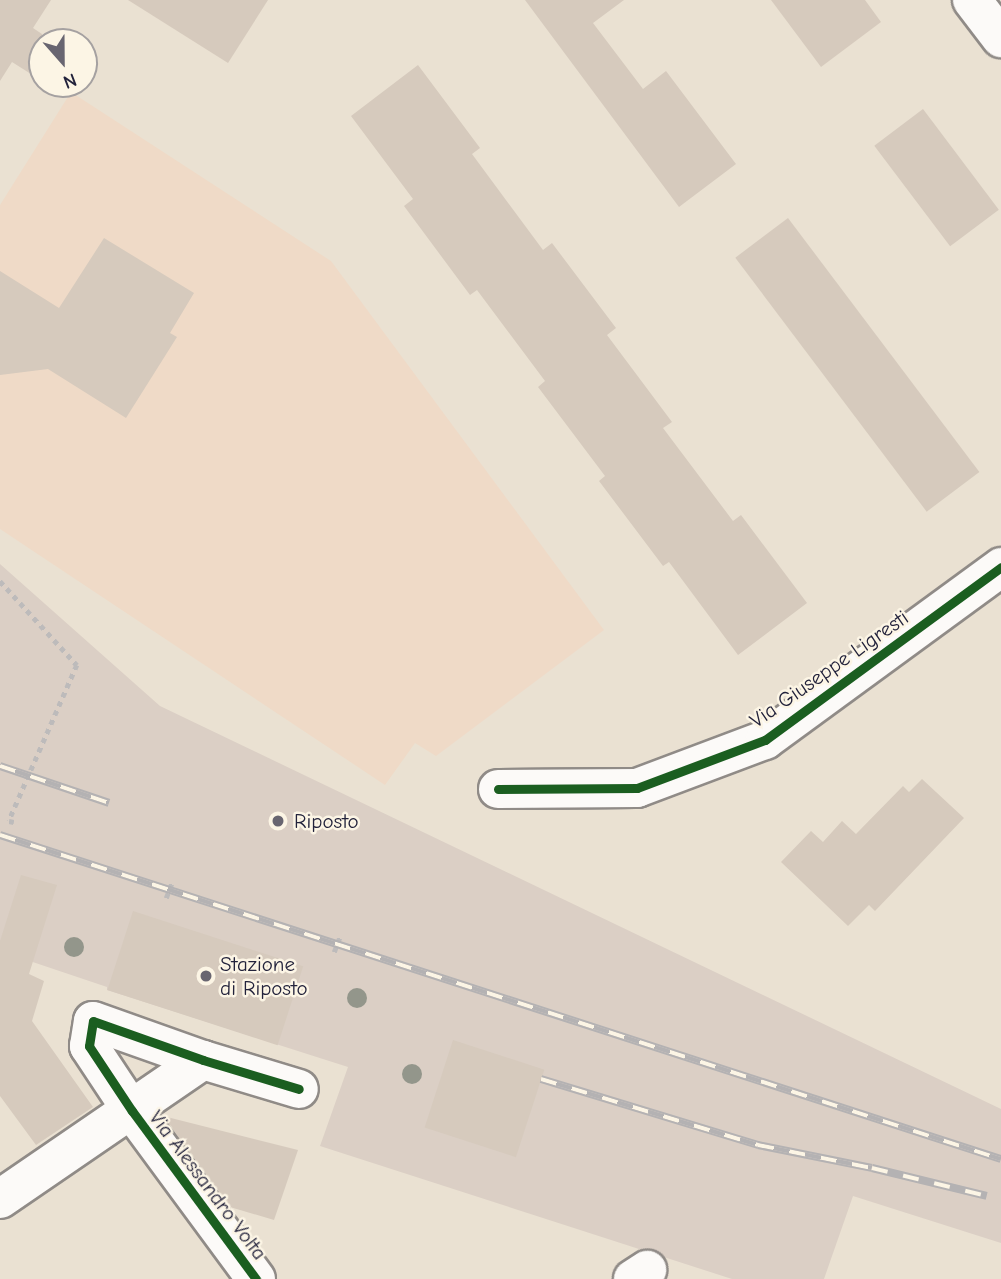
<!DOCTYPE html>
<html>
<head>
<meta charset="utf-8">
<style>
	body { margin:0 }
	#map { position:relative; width:1001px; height:1279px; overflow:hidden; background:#eae1d2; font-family:"Comic Neue",sans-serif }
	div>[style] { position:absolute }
	.built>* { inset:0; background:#efdac7 }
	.industrial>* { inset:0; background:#dbcfc5 }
	.building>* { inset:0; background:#d6cabd; transform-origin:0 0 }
	.path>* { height:4.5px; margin-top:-2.25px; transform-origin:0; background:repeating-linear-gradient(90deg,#bdbbbb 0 5px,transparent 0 10px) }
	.roads { filter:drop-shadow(2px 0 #908b87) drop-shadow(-2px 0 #908b87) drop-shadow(0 2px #908b87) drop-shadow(0 -2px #908b87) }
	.street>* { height:38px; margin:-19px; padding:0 19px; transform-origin:19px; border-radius:19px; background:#fcfaf8 }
	.rail>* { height:8px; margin-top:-4px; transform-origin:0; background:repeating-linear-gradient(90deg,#fcf5e5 0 16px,#b4b2b3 0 32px); box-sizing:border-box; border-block:2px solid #b4b2b3 }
	.cycleway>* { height:9px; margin:-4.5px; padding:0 4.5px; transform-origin:4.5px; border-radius:4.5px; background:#1b5e20 }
	.trees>* { width:20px; height:20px; margin:-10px; border-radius:50%; background:#93968b }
	.dots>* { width:19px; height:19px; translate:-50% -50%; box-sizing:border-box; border:4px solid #fcf5e5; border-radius:50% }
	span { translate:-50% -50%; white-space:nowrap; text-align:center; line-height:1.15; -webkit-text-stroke:5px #fcf5e5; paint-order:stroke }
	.street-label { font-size:21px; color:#22223b }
	.poi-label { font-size:21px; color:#22223b }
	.left { translate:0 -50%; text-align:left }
	.north { position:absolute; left:28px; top:28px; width:70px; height:70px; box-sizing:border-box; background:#fcf5e5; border:2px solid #a5a1a1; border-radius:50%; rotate:159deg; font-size:19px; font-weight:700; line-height:28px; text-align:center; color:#22223b }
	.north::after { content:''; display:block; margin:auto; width:24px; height:32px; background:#686570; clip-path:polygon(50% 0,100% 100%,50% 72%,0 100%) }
</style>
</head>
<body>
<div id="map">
	<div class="built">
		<i style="clip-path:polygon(71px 92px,331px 261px,604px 630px,436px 756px,415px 743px,385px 785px,0 529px,0 205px)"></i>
	</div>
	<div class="industrial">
		<i style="clip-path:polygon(0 564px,160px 706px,1001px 1109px,1001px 1243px,853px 1196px,824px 1279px,732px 1279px,320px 1146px,348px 1067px,107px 990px,107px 987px,0 951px)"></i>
	</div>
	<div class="building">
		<i style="clip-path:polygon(0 0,51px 0,33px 28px,42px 34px,42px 81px,12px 62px,0 81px)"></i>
		<i style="clip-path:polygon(128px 0,268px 0,228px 63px)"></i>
		<i style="clip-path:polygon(525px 0,624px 0,593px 23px,643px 89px,666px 71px,736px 164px,679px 207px)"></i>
		<i style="clip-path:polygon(771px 0,865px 0,881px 22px,821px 67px)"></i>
		<i style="clip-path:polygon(418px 65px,480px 148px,472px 154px,543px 250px,552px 243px,616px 328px,607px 335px,672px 422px,663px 428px,733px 521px,741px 515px,807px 603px,738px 655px,669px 562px,663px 566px,599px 481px,605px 476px,538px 387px,545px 381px,477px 290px,470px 295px,404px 206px,413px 199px,351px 116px)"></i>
		<i style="left:923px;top:109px;width:126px;height:61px;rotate:53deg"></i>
		<i style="left:788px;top:218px;width:318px;height:66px;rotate:53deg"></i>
		<i style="clip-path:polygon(104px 238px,194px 293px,170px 333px,177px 337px,126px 418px,48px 369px,0 375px,0 271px,59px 308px)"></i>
		<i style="clip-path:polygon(922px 779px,964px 818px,875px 911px,869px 905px,848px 926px,781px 862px,811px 831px,823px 842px,842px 821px,856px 834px,903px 786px,909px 792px)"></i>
		<i style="clip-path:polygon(21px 875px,57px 885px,29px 974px,44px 981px,32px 1021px,93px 1107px,36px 1145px,0 1096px,0 941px)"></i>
		<i style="left:133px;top:911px;width:179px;height:83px;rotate:18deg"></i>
		<i style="left:453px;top:1040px;width:96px;height:92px;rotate:18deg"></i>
		<i style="clip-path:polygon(163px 1116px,298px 1150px,274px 1220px,230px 1207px)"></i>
	</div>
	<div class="path">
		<i style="left:0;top:581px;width:114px;rotate:47.5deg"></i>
		<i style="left:77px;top:665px;width:170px;rotate:113.6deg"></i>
		<i style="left:9px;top:821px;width:5px;rotate:11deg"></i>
		<i style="left:166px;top:898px;width:19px;rotate:-69deg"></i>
		<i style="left:334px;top:952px;width:19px;rotate:-69deg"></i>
	</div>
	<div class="roads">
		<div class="street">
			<i style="left:972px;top:0;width:48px;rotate:52.7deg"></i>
			<i style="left:498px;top:789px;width:139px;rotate:-0.4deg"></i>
			<i style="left:637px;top:788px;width:137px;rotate:-20.6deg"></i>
			<i style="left:765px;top:740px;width:293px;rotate:-36.2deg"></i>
			<i style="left:0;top:1199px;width:246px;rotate:-34.4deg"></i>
			<i style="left:256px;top:1279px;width:209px;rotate:-126.4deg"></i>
			<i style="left:132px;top:1111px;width:78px;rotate:-123.5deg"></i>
			<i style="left:89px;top:1046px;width:25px;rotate:-81deg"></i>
			<i style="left:93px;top:1021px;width:117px;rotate:19.5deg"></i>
			<i style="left:203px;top:1060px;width:100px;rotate:16.8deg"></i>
			<i style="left:633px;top:1279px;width:17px;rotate:-33deg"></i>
		</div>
	</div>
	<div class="rail">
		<i style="left:0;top:766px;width:115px;rotate:18.7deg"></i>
		<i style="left:0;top:835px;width:1052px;rotate:17.94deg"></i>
		<i style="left:541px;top:1079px;width:227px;rotate:16.9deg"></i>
		<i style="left:758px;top:1145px;width:116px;rotate:11.4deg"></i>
		<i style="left:872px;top:1168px;width:118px;rotate:13.7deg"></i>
	</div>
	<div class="cycleway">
		<i style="left:498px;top:789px;width:139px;rotate:-0.4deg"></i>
		<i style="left:637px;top:788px;width:137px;rotate:-20.6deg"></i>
		<i style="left:765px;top:740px;width:293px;rotate:-36.2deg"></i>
		<i style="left:256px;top:1279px;width:209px;rotate:-126.4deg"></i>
		<i style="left:132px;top:1111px;width:78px;rotate:-123.5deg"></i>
		<i style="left:89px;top:1046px;width:25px;rotate:-81deg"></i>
		<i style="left:93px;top:1021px;width:117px;rotate:19.5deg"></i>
		<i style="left:203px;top:1060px;width:100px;rotate:16.8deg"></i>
	</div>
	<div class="trees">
		<i style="left:74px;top:947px"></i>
		<i style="left:357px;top:998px"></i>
		<i style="left:412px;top:1074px"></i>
	</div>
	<div class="dots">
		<i style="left:278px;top:821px;background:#686570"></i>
		<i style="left:206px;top:976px;background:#686570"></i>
	</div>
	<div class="street-label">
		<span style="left:829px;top:669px;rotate:-35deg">Via Giuseppe Ligresti</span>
		<span style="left:208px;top:1185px;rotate:53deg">Via Alessandro Volta</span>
	</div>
	<div class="poi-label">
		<span class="left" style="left:294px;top:821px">Riposto</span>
		<span class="left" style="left:220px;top:976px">Stazione<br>di Riposto</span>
	</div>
	<div class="north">N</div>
</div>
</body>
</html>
